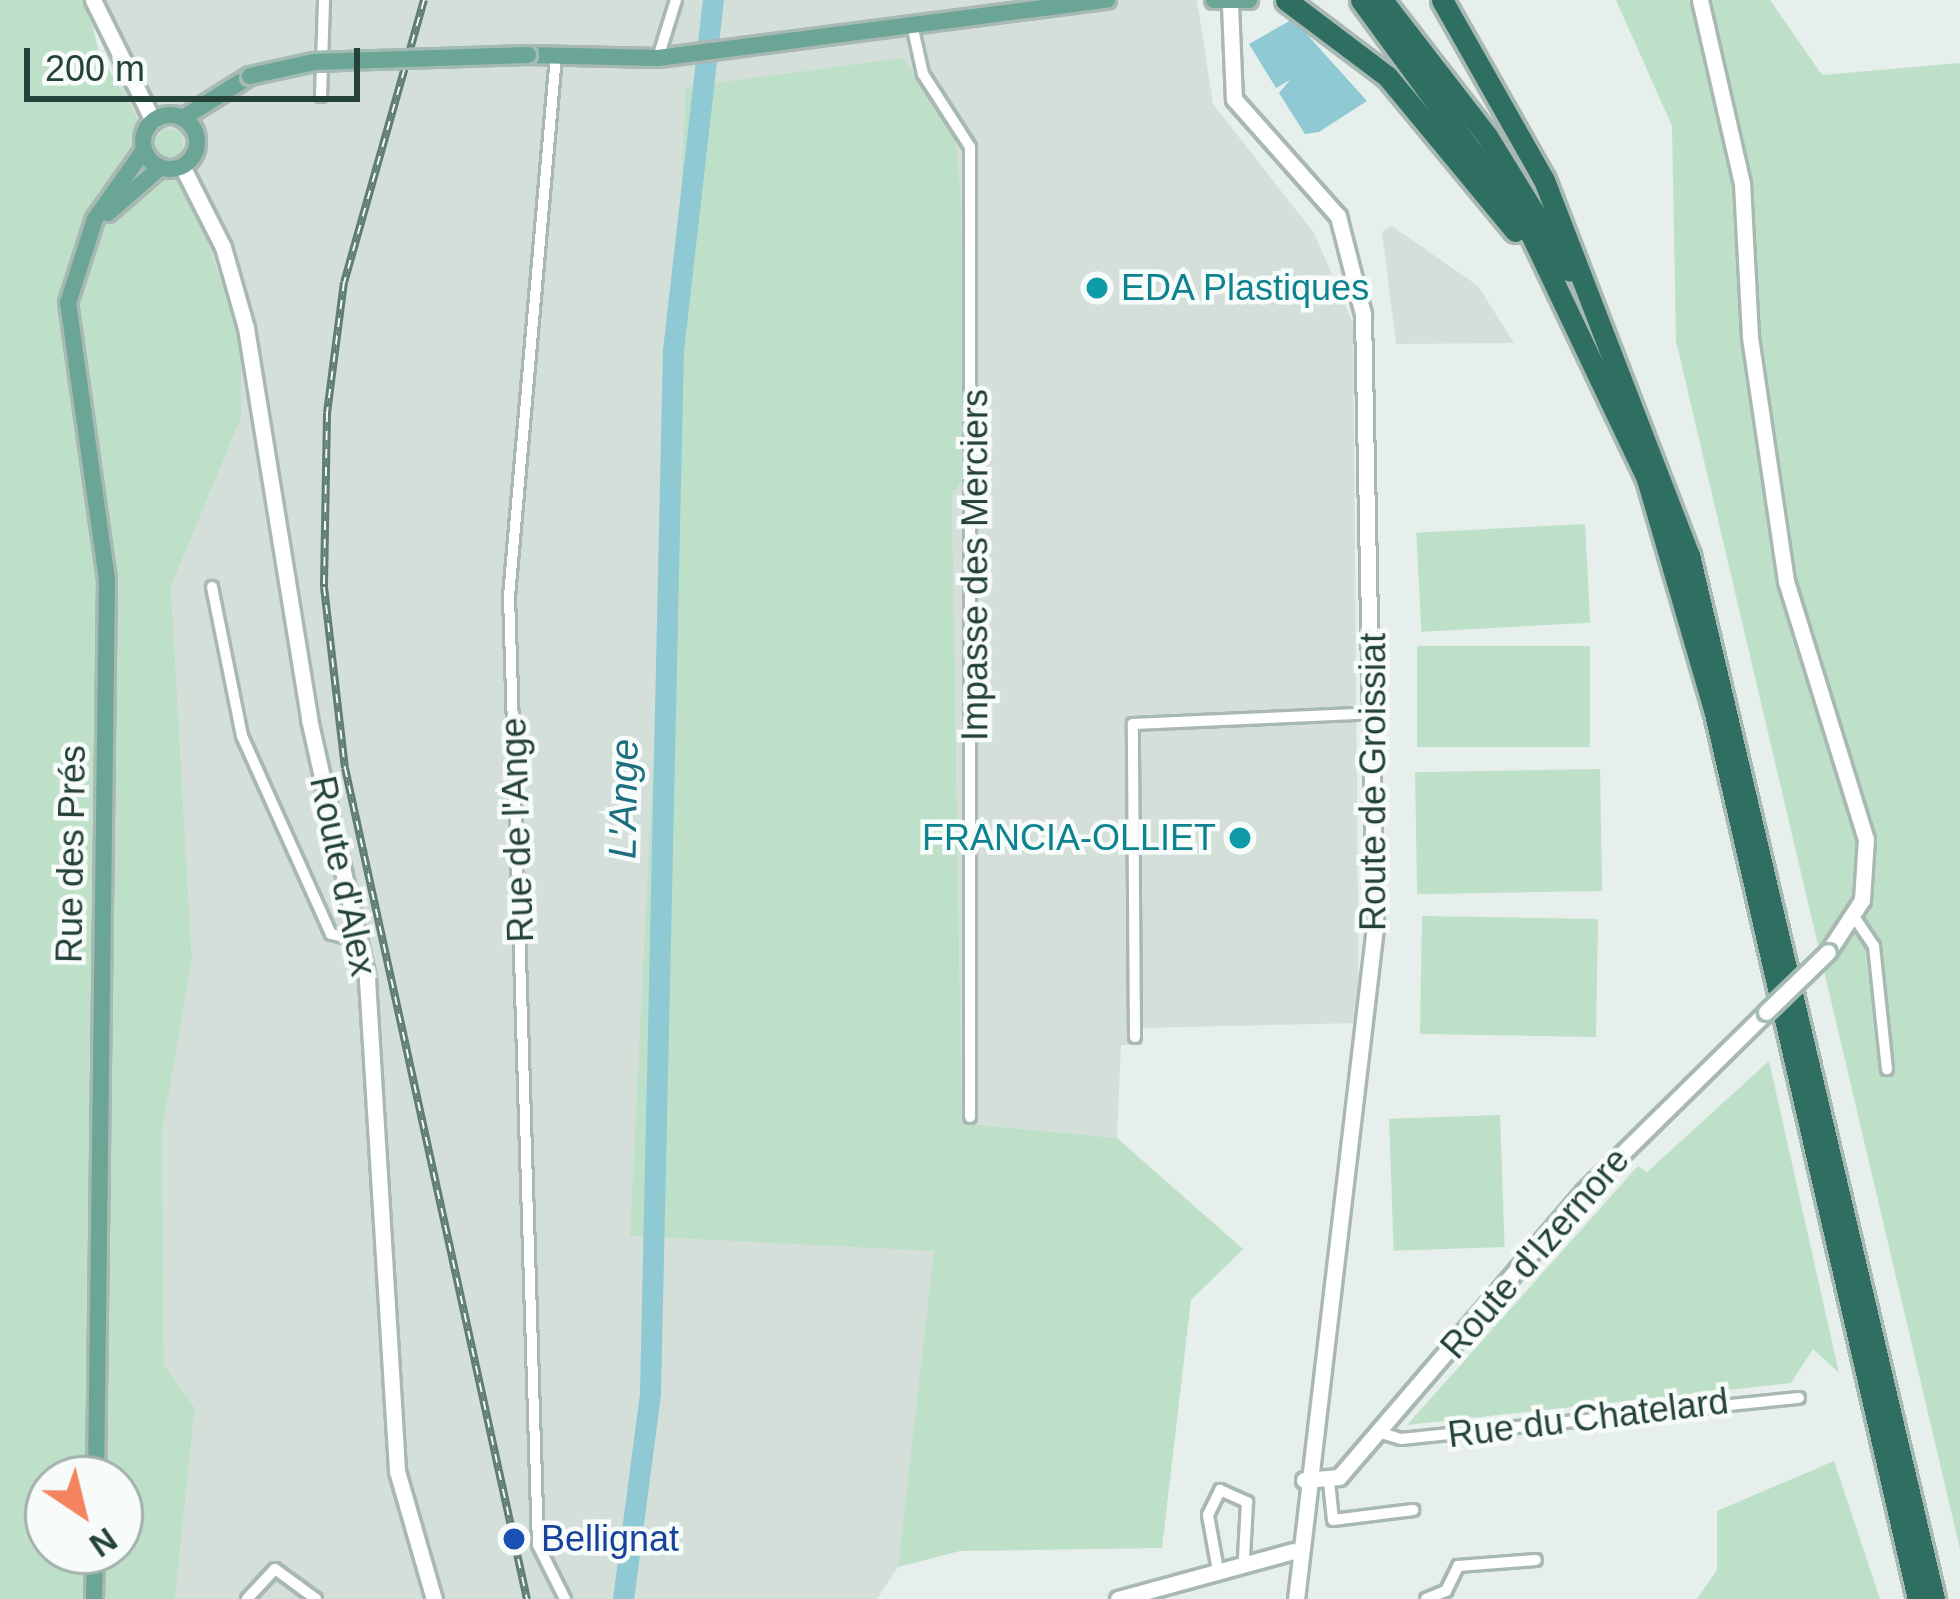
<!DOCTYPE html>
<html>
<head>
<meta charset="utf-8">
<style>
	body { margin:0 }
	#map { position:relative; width:1960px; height:1599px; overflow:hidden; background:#e6efeb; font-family:Helvetica,sans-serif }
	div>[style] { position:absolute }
	.built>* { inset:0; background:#d4dfda }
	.green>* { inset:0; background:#bfe0c8; transform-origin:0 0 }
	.water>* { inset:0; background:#8ec9d4 }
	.river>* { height:21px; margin:-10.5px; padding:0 10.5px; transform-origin:10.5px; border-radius:10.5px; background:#8ec9d4 }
	.roads { filter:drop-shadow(3px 0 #a8b8b2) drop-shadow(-3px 0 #a8b8b2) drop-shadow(0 3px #a8b8b2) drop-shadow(0 -3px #a8b8b2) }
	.street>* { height:10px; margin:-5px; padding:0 5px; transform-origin:5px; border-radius:5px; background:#fff }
	.secondary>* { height:15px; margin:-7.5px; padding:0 7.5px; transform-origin:7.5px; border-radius:7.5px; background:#fff }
	.primary>* { height:16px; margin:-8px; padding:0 8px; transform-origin:8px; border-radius:8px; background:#6aa596 }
	.primary>.ring { margin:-8px; padding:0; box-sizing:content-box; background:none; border:16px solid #6aa596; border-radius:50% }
	.highway>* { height:21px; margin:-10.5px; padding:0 10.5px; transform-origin:10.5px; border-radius:10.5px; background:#2f6f62 }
	.rail>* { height:8px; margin-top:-4px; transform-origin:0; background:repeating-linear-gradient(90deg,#f7fbf9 0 9px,#5f7d75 0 18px); box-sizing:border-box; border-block:3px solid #5f7d75 }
	.bridges { filter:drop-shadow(3px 0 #a4bbb3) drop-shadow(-3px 0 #a4bbb3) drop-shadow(0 3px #a4bbb3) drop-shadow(0 -3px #a4bbb3) }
	.secondary-bridge>* { height:15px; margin:-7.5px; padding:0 7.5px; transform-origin:7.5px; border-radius:7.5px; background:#fff }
	.primary-bridge>* { height:16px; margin:-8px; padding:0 8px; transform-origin:8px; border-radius:8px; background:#6aa596 }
	.dots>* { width:33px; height:33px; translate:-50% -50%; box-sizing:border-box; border:6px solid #f7fbf9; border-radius:50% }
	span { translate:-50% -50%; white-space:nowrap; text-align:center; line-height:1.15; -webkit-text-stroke:9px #f7fbf9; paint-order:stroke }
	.culture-label { font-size:36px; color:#0d838f }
	.left { translate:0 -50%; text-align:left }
	.right { translate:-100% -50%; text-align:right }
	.street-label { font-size:36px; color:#24423a }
	.transit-label { font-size:36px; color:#164399 }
	.water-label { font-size:39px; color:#1c6f80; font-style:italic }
	.north { position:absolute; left:24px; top:1455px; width:120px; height:120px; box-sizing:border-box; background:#f7fbf9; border:3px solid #a3b1ad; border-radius:50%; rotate:145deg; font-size:33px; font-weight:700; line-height:48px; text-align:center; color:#24423a }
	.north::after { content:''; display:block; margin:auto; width:42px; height:54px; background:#f4845f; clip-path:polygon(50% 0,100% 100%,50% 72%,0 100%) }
	.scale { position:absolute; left:24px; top:48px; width:336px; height:54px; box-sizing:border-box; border:6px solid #24423a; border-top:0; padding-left:15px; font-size:36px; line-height:42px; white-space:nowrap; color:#24423a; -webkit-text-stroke:9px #f7fbf9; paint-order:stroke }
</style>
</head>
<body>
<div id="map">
	<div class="built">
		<i style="clip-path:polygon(86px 0,1197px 0,1213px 104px,1314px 233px,1353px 323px,1359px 1023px,1142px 1028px,1142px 1044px,1121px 1045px,1117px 1138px,962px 1123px,952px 495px,966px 475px,961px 208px,631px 1236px,935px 1250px,898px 1567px,877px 1599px,175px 1599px,195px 1408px,164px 1366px,162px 1133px,192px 959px,171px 587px,241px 418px)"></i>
		<i style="clip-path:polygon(1392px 226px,1478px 286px,1514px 343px,1396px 344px,1382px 232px)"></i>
	</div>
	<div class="green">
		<i style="clip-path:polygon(evenodd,0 0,86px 0,99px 52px,151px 142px,166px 128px,182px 132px,183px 154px,164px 162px,198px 213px,241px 343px,241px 418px,171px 587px,192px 959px,162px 1133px,164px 1365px,195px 1408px,175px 1599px,0 1599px,0 0,48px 1479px,120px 1479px,120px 1551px,48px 1551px,48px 1479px)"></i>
		<i style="clip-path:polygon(1616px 0,1770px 0,1822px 75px,1960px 63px,1960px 1549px,1676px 341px,1672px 126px)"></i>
		<i style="clip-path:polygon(903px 58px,956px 135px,961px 208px,966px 475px,952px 495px,962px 1123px,1117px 1138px,1243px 1249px,1191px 1300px,1162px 1548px,960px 1551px,898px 1567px,934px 1251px,630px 1236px,686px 87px)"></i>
		<i style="left:1585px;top:524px;width:99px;height:169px;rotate:87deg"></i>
		<i style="left:1590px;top:646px;width:101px;height:173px;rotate:90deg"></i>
		<i style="left:1600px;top:769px;width:122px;height:185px;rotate:89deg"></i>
		<i style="left:1598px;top:919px;width:118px;height:176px;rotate:91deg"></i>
		<i style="clip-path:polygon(1769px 1061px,1839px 1373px,1813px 1349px,1791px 1383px,1407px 1425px,1638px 1166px,1647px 1172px)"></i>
		<i style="left:1500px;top:1115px;width:132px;height:111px;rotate:88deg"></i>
		<i style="clip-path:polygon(1834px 1461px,1880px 1599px,1697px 1599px,1717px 1570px,1717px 1511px)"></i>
	</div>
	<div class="water">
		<i style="clip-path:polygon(1293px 19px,1367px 101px,1319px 132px,1305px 134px,1279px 93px,1290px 80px,1276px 88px,1249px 44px)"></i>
	</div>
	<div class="river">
		<i style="left:623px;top:1599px;width:208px;rotate:-82.5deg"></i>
		<i style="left:650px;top:1393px;width:1043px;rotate:-88.74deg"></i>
		<i style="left:673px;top:350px;width:352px;rotate:-83.5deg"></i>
	</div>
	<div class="roads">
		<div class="street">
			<i style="left:913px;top:29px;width:46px;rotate:77.5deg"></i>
			<i style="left:923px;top:74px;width:87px;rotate:57.2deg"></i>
			<i style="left:970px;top:147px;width:970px;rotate:90deg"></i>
			<i style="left:556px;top:56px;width:542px;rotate:94.97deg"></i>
			<i style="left:509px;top:596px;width:949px;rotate:88.25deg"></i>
			<i style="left:538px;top:1545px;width:60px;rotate:63.4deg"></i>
			<i style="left:658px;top:58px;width:61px;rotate:-72.8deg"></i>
			<i style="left:321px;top:96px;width:96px;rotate:-88.2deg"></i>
			<i style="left:212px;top:587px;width:152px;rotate:78.6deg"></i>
			<i style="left:242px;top:736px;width:217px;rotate:65.8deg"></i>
			<i style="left:331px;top:934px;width:28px;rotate:13deg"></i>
			<i style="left:1855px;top:918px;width:34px;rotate:56deg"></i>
			<i style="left:1874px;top:946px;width:124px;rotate:84deg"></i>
			<i style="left:1135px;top:1037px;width:313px;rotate:-90.4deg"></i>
			<i style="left:1133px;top:724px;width:240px;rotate:-2.6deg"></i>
			<i style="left:1378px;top:1432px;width:24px;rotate:17deg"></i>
			<i style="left:1401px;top:1439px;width:400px;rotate:-5.9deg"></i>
			<i style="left:1329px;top:1482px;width:38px;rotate:84deg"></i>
			<i style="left:1333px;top:1520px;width:81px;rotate:-7.1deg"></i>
			<i style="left:1217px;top:1565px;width:51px;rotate:-100.2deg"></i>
			<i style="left:1208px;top:1515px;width:28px;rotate:-64deg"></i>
			<i style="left:1220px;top:1490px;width:30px;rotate:24deg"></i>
			<i style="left:1247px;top:1502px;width:56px;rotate:93.1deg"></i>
			<i style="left:247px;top:1599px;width:41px;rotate:-47deg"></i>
			<i style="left:275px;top:1569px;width:51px;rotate:36.2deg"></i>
			<i style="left:1426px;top:1599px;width:22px;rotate:-22deg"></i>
			<i style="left:1446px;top:1591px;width:28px;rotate:-64deg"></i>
			<i style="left:1458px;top:1566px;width:78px;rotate:-4.4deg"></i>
		</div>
		<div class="secondary">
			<i style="left:93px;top:0;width:135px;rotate:63.6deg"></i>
			<i style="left:1700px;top:0;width:188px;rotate:77.1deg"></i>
			<i style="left:1742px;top:183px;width:154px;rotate:87deg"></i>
			<i style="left:1750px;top:337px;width:247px;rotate:81.6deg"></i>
			<i style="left:1786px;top:581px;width:270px;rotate:72.8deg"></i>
			<i style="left:1866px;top:839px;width:61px;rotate:93.8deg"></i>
			<i style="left:1862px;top:900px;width:62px;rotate:123.2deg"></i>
			<i style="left:1230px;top:5px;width:94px;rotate:87.6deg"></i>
			<i style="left:1234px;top:99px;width:157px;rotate:48.4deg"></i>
			<i style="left:1338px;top:216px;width:101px;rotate:75.7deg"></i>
			<i style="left:1363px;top:314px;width:613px;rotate:88.88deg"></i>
			<i style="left:1375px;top:927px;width:677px;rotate:96.7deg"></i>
			<i style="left:182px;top:166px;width:91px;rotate:63.2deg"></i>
			<i style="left:223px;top:247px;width:84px;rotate:74.1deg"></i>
			<i style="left:246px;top:328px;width:396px;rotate:80.8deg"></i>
			<i style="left:309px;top:719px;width:266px;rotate:77.4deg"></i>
			<i style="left:367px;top:979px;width:493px;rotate:86.5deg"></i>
			<i style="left:397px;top:1471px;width:133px;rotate:73.9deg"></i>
			<i style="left:1304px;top:1480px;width:35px;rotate:-5deg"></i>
			<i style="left:1339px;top:1477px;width:377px;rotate:-49.4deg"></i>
			<i style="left:1584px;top:1191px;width:255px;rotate:-44.5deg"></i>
			<i style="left:1118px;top:1599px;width:182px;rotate:-15.3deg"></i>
		</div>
		<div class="primary">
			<i style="left:1214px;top:0;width:35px"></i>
			<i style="left:528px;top:55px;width:130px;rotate:1.3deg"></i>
			<i style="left:658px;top:58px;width:453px;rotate:-7.4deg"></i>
			<i class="ring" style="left:143px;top:115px;width:38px;height:38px"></i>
			<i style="left:183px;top:118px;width:79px;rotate:-32.1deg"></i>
			<i style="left:108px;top:213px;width:70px;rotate:-41deg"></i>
			<i style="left:96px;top:1479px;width:899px;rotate:-89.3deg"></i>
			<i style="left:107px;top:580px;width:280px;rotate:-98deg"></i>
			<i style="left:68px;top:303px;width:88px;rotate:-72.2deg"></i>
			<i style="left:95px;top:219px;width:85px;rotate:-54.6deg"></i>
			<i style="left:94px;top:1599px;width:48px;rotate:-88.8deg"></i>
		</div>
		<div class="highway">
			<i style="left:1286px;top:0;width:126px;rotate:37deg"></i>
			<i style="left:1387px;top:76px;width:201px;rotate:50.4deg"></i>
			<i style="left:1361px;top:0;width:283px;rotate:53.8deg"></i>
			<i style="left:1528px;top:228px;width:278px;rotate:64.6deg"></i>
			<i style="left:1647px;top:479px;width:240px;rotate:73.8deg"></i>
			<i style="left:1714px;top:709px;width:913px;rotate:77.09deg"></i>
			<i style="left:1382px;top:0;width:172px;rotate:52.3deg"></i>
			<i style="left:1487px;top:136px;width:158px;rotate:58.4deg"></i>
			<i style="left:1442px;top:0;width:207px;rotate:60.5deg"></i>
			<i style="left:1544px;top:180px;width:402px;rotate:68.9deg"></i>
			<i style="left:1689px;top:555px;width:1072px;rotate:76.79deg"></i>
		</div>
	</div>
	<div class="rail">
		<i style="left:424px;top:0;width:293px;rotate:105.8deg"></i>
		<i style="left:344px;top:282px;width:132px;rotate:97.4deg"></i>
		<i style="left:327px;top:413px;width:174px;rotate:91deg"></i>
		<i style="left:324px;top:587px;width:182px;rotate:83.4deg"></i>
		<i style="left:345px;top:768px;width:851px;rotate:77.65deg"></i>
	</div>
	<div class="bridges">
		<div class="secondary-bridge">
			<i style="left:1766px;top:1012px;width:86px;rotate:-44.1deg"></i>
		</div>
		<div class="primary-bridge">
			<i style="left:250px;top:76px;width:66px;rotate:-12.3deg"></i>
			<i style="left:314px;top:62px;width:214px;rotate:-1.9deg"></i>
		</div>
	</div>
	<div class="dots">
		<i style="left:1097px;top:288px;background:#0f9aa8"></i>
		<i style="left:1240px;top:838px;background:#0f9aa8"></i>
		<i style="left:514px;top:1539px;background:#1a4fb4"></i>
	</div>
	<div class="culture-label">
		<span class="left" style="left:1121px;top:288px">EDA Plastiques</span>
		<span class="right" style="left:1216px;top:838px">FRANCIA-OLLIET</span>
	</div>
	<div class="street-label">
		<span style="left:975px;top:565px;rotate:-90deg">Impasse des Merciers</span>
		<span style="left:1373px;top:782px;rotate:-90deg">Route de Groissiat</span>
		<span style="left:517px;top:830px;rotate:-92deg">Rue de l'Ange</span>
		<span style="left:71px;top:854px;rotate:-89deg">Rue des Prés</span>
		<span style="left:343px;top:876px;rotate:78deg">Route d'Alex</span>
		<span style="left:1535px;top:1253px;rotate:-49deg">Route d'Izernore</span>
		<span style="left:1588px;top:1418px;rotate:-7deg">Rue du Chatelard</span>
	</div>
	<div class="transit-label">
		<span class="left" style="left:541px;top:1539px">Bellignat</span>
	</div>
	<div class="water-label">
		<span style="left:624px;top:799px;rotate:-89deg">L'Ange</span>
	</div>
	<div class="north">N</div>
	<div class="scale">200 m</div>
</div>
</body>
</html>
